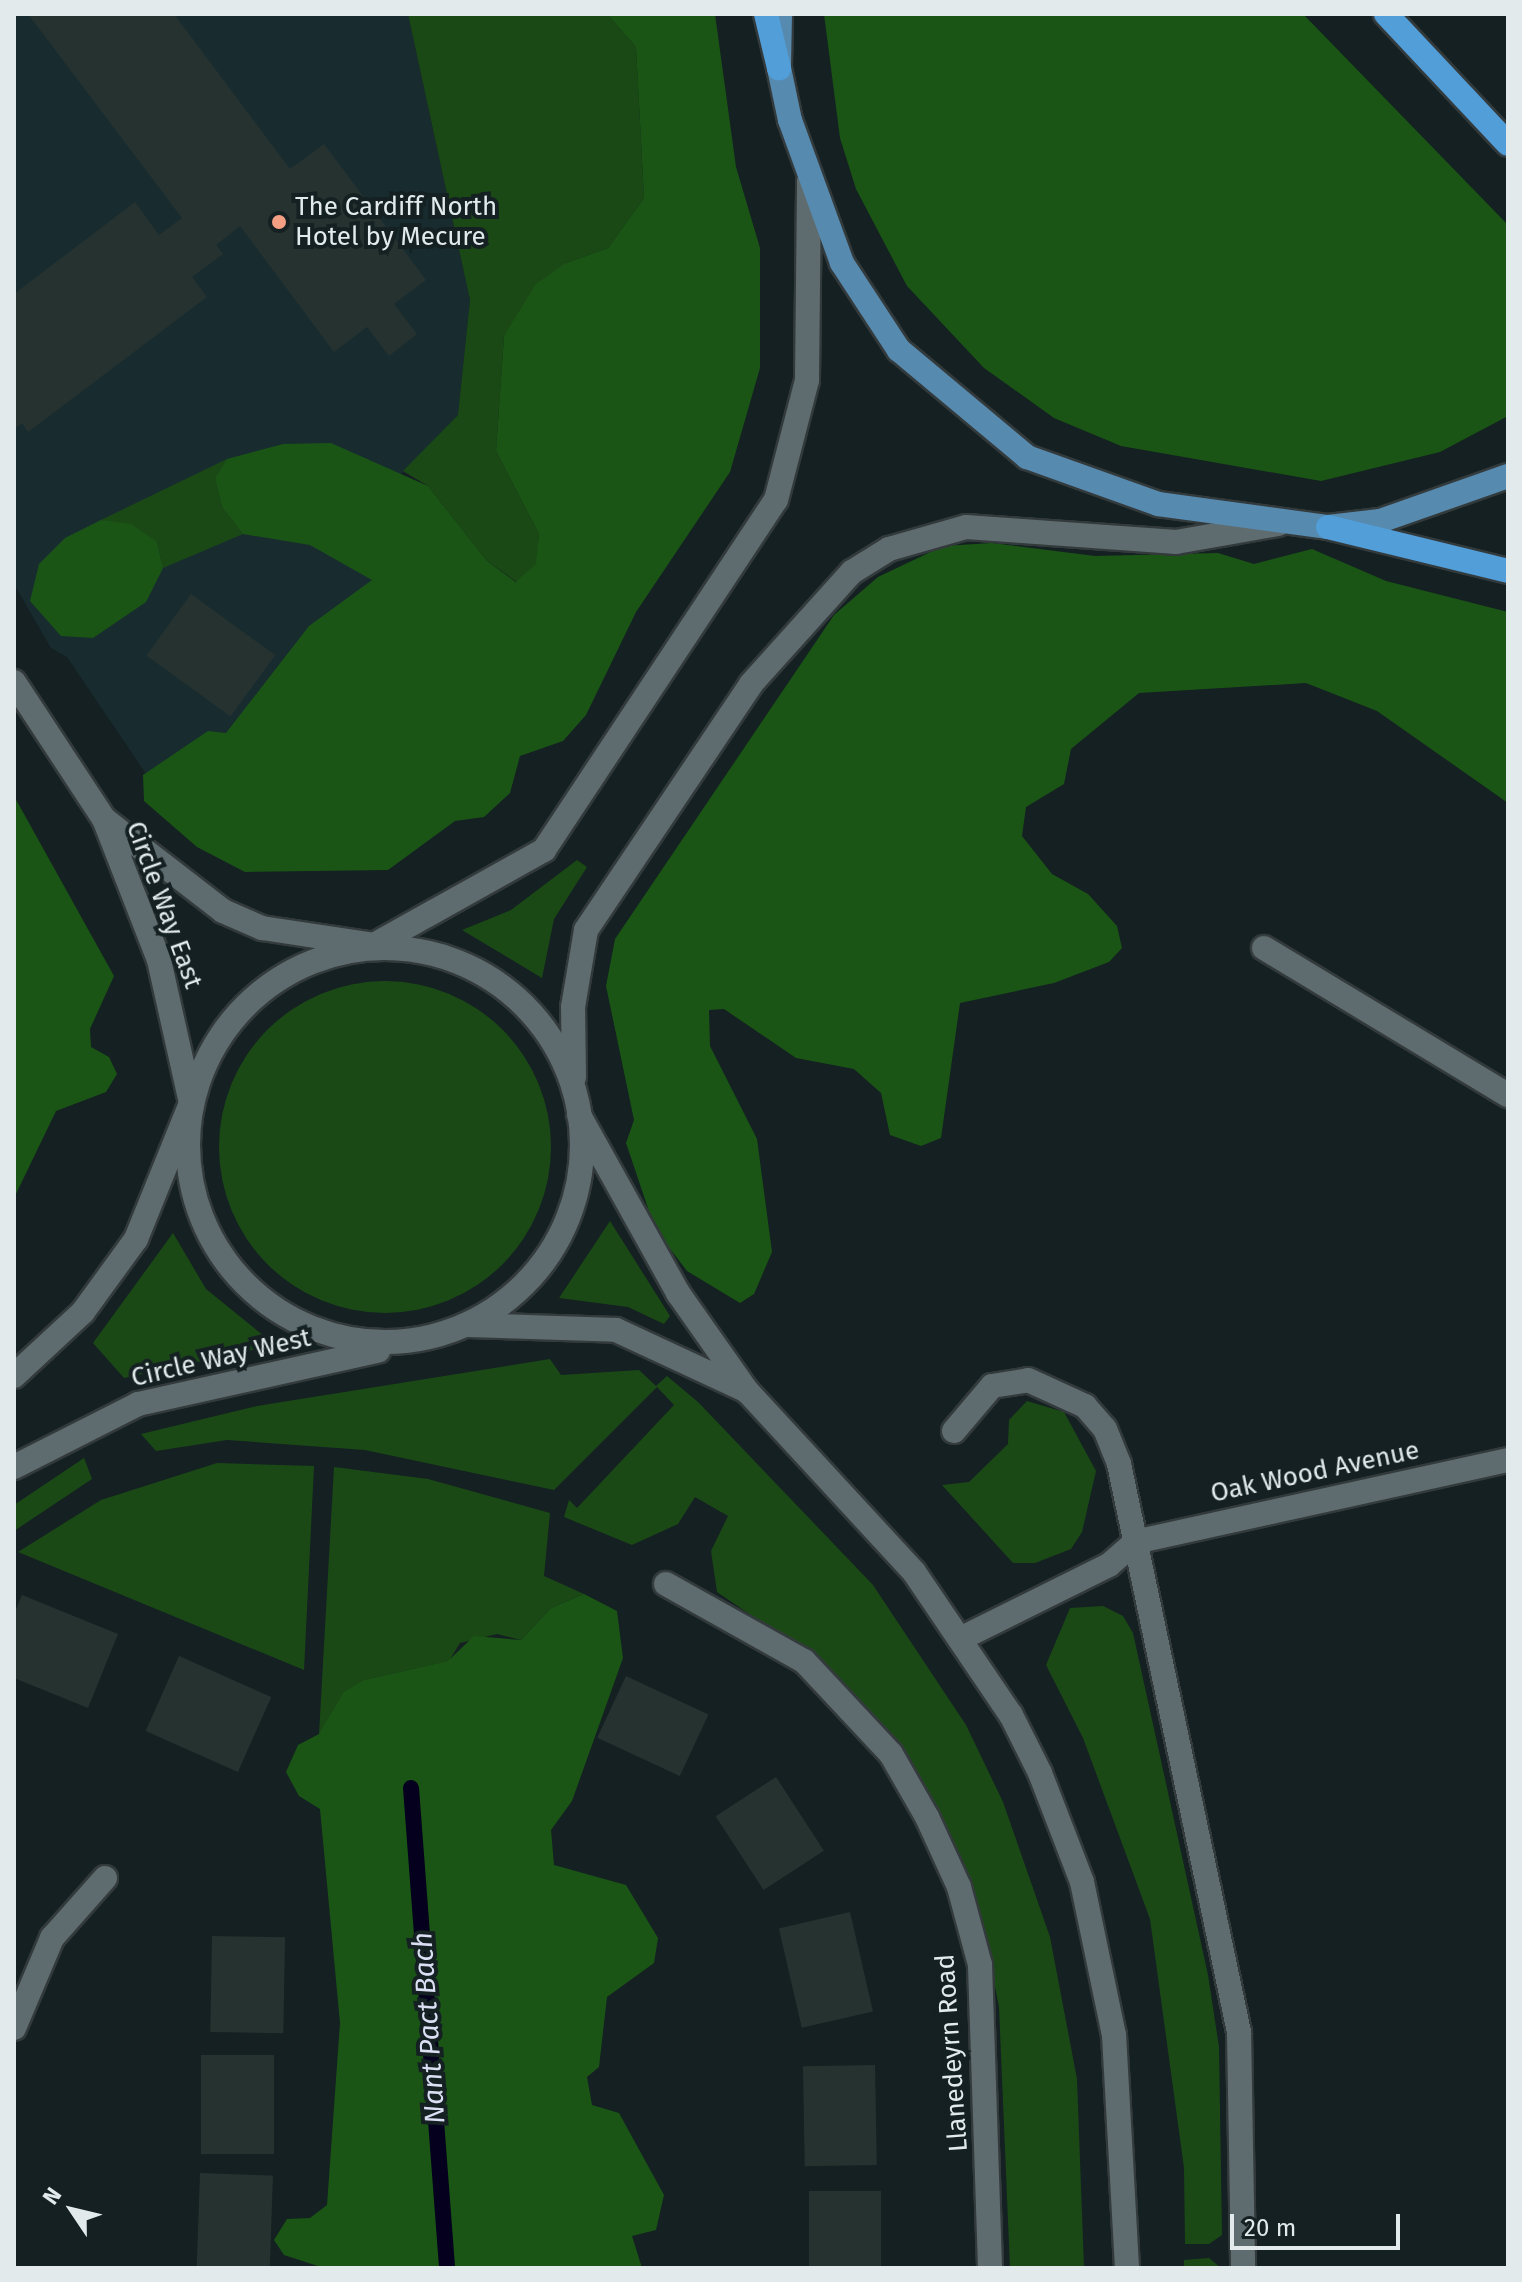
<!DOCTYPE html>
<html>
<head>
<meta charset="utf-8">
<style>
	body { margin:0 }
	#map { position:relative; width:1522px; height:2282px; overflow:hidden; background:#142022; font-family:"Fira Sans",sans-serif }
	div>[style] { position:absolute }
	.built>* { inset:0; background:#182c30 }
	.green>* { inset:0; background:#1b4916 }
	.round { border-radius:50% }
	.forest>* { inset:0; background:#1a5515 }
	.stream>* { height:16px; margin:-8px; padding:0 8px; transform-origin:8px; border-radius:8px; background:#04001d }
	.building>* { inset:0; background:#26322f; transform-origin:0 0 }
	.roads { filter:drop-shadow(2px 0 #333a3c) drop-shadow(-2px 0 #333a3c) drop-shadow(0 2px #333a3c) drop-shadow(0 -2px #333a3c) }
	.minor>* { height:24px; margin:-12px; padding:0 12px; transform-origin:12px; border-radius:12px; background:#5f6c6f }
	.minor>.ring { margin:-12px; padding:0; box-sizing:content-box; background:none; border:24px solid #5f6c6f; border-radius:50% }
	.major>* { height:24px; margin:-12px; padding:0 12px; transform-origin:12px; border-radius:12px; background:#578aaf }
	.highway>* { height:24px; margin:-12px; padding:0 12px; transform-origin:12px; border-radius:12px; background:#529ed9 }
	.dots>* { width:22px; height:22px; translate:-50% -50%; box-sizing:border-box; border:4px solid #142022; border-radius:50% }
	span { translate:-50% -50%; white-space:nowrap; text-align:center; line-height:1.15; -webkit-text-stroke:8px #142022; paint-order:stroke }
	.poi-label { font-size:26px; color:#e2eaec }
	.left { translate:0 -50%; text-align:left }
	.street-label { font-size:26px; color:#e2eaec }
	.water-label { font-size:28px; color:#dbdff3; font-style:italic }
	.frame { position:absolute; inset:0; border:16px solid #e2eaec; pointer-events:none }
	.north { position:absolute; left:32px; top:2170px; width:80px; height:80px; -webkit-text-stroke:6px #142022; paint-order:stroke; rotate:305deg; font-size:22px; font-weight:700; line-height:32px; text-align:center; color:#e2eaec }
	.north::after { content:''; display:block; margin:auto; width:28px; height:36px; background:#e2eaec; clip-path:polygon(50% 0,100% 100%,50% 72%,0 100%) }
	.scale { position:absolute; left:1230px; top:2214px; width:170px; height:36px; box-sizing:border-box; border:4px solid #e2eaec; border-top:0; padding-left:10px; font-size:24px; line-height:28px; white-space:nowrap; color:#e2eaec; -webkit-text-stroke:6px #142022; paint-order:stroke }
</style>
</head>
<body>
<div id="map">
	<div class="built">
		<i style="clip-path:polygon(14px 14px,408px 14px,470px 300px,458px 415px,400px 475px,405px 567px,232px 756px,153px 784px,67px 657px,51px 648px,14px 584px)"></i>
	</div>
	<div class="green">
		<i style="clip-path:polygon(408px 14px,607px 14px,636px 47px,644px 198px,608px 248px,566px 263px,504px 336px,496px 451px,539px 534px,537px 564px,517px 582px,487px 561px,428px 486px,403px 471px,458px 415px,470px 300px)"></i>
		<i style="clip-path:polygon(227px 459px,215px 478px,222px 507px,243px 534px,163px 568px,157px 542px,101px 520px)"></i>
		<i style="clip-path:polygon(577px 860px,587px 867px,554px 919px,542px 978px,462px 930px,511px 910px)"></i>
		<i class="round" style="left:219px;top:981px;width:332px;height:332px"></i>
		<i style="clip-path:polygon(610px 1221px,670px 1316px,664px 1324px,628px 1307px,559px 1298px)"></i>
		<i style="clip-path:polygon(173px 1233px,206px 1289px,275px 1345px,124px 1378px,93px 1343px)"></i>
		<i style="clip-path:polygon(550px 1359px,561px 1375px,639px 1370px,656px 1386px,667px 1376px,698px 1402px,873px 1585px,966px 1725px,1003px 1802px,1050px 1937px,1077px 2079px,1084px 2268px,1010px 2268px,999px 2007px,984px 1931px,959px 1853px,907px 1758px,833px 1671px,717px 1592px,711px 1551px,728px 1516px,695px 1497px,678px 1524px,632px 1545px,564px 1517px,569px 1500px,577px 1508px,674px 1405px,657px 1387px,554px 1490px,365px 1450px,227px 1440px,156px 1451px,141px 1434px,257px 1406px)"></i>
		<i style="clip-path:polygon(1027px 1401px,1064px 1412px,1096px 1471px,1082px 1532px,1071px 1549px,1035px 1563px,1013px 1563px,942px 1485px,969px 1482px,1008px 1444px,1009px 1420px)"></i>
		<i style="clip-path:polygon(84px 1458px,92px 1479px,14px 1531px,14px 1505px)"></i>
		<i style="clip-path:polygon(217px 1463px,314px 1466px,304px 1670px,18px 1552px,101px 1500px)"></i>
		<i style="clip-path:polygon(334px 1467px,428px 1479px,550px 1513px,544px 1576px,584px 1594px,551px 1608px,521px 1640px,497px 1634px,460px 1643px,449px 1661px,364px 1680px,319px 1734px)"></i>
		<i style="clip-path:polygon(1103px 1606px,1123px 1616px,1133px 1633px,1208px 1975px,1219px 2047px,1222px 2235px,1209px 2244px,1185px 2244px,1184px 2168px,1150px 1919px,1083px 1738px,1046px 1665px,1070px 1608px)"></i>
		<i style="clip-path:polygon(1209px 2258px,1221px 2268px,1184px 2268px,1184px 2260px)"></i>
	</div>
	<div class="forest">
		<i style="clip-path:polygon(607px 14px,715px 14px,736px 167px,760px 248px,760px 368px,730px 472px,636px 612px,586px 715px,563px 741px,520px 756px,510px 793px,484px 817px,455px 821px,388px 870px,245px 872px,197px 847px,144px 801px,143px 775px,208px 731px,226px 733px,309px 626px,372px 580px,310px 545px,243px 534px,222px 507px,215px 478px,227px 459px,283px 444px,331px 443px,428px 486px,487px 561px,516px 582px,536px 564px,539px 534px,496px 451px,504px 336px,536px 284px,566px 263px,608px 248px,644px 198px,636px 47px)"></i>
		<i style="clip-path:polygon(824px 14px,1303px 14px,1508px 225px,1508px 416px,1440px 452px,1321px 481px,1121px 446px,1054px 418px,984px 368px,907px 286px,856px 189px,840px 138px)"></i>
		<i style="clip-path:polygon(101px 520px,131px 524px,157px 542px,163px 568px,146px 602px,93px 638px,61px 636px,30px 601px,39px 564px,65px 538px)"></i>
		<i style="clip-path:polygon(992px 543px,1095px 556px,1218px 553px,1254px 564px,1312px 549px,1386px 581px,1508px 612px,1508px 803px,1377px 711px,1306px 683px,1139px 693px,1071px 749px,1064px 784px,1026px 807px,1022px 836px,1052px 874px,1088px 894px,1117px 926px,1122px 948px,1109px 962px,1054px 983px,960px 1003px,941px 1138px,921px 1146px,890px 1135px,881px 1093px,854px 1069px,796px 1058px,724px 1009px,709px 1010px,710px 1046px,757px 1139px,772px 1252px,754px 1294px,740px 1303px,687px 1271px,655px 1229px,626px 1143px,634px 1120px,606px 986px,615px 939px,834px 615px,878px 577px,943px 546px)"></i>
		<i style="clip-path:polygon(14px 796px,114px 976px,90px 1029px,91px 1047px,109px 1057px,117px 1074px,106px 1092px,56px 1111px,14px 1198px)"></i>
		<i style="clip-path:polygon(584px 1594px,617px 1611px,623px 1658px,572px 1801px,551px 1830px,554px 1865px,626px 1885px,658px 1938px,654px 1963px,607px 1997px,599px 2067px,587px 2077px,592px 2105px,619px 2113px,664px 2195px,656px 2230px,632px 2236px,642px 2268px,324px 2268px,284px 2255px,274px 2240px,287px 2219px,310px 2218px,327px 2205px,340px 2023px,320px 1809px,299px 1796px,286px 1772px,298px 1745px,319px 1734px,344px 1692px,364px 1680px,448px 1661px,474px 1636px,521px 1640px,551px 1608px)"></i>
	</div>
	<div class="stream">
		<i style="left:411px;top:1788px;width:481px;rotate:85.7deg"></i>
	</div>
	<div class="building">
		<i style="clip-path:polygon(28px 14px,174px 14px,290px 169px,324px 144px,426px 280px,394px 304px,417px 334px,389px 356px,367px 327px,334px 352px,240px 226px,216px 245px,223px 254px,192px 277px,207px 297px,28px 432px,22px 423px,14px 429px,14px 294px,135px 202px,159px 235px,182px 218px)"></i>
		<i style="left:191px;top:594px;width:104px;height:76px;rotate:36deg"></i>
		<i style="clip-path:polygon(22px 1595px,118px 1634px,88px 1708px,14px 1678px,14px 1614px)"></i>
		<i style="left:179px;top:1656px;width:101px;height:82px;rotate:24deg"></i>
		<i style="left:626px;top:1676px;width:91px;height:68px;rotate:25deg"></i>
		<i style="left:776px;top:1777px;width:88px;height:72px;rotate:57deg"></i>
		<i style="left:850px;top:1912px;width:102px;height:73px;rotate:77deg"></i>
		<i style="left:212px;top:1936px;width:73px;height:96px;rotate:1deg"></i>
		<i style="left:201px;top:2055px;width:73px;height:99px"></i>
		<i style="left:875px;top:2065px;width:100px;height:72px;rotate:89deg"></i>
		<i style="left:200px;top:2173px;width:73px;height:95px;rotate:2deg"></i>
		<i style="left:881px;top:2191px;width:77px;height:72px;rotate:90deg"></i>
	</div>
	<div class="roads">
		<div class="minor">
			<i style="left:14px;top:682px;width:164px;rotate:56.7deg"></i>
			<i style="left:104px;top:819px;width:151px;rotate:68.7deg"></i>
			<i style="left:159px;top:960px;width:147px;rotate:77.4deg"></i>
			<i style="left:191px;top:1103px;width:147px;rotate:112deg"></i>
			<i style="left:136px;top:1239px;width:90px;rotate:126deg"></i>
			<i style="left:83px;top:1312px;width:94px;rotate:137.2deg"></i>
			<i style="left:104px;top:819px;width:150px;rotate:37.7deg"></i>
			<i style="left:223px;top:911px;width:43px;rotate:23.6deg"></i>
			<i style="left:262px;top:928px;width:113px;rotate:8.6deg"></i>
			<i style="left:374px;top:945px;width:195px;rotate:-29.2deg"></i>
			<i style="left:544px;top:850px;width:420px;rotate:-56.5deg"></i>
			<i style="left:776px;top:500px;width:124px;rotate:-75.5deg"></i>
			<i style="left:807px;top:380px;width:199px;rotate:-89.4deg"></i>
			<i class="ring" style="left:188px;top:948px;width:370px;height:370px"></i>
			<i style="left:1264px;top:948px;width:285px;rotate:31.1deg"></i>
			<i style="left:574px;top:1077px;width:70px;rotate:-90.8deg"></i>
			<i style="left:573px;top:1007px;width:78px;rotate:-80.4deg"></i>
			<i style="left:586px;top:930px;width:296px;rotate:-56.1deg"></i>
			<i style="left:751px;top:684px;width:151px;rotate:-48deg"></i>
			<i style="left:852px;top:572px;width:44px;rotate:-31.9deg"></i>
			<i style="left:889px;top:549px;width:80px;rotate:-15.9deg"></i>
			<i style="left:966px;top:527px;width:211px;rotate:4.1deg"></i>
			<i style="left:1176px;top:542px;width:104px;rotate:-10deg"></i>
			<i style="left:579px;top:1115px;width:204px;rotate:60.9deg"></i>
			<i style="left:678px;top:1293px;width:120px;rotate:54.9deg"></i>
			<i style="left:747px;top:1391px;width:246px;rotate:47.3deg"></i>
			<i style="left:914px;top:1572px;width:173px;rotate:55.9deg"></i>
			<i style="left:1011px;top:1715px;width:65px;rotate:63.4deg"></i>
			<i style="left:1040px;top:1773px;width:117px;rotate:68.9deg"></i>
			<i style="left:1082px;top:1882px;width:156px;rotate:78.2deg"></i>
			<i style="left:1114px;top:2035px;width:233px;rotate:86.8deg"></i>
			<i style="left:469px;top:1325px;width:147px;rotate:1.9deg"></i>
			<i style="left:616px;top:1330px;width:142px;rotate:24.9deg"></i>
			<i style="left:954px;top:1431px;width:59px;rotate:-49.8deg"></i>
			<i style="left:992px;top:1386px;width:36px;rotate:-9deg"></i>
			<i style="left:1028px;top:1380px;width:63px;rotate:24.5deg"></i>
			<i style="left:1085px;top:1406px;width:30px;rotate:49deg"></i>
			<i style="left:1105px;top:1429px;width:38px;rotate:68deg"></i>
			<i style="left:1119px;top:1464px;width:581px;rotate:78.07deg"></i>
			<i style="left:1239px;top:2032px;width:236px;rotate:89deg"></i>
			<i style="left:14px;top:1467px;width:139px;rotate:-26.9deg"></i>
			<i style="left:138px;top:1404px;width:246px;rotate:-12.5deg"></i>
			<i style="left:666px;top:1584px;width:158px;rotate:29.2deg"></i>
			<i style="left:804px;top:1661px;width:127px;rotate:46.9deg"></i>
			<i style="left:891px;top:1754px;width:73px;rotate:60.3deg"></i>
			<i style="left:927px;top:1817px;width:77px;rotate:65.4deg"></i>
			<i style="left:959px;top:1887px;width:81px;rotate:74.9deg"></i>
			<i style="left:980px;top:1965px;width:303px;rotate:88.1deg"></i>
			<i style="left:962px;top:1638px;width:164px;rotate:-26.4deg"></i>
			<i style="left:1109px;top:1565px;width:35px;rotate:-41deg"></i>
			<i style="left:1135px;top:1542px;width:382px;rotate:-12.4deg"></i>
			<i style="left:14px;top:2028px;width:98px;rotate:-67.1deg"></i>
			<i style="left:52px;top:1938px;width:80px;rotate:-48.5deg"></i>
		</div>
		<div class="major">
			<i style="left:780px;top:14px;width:54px;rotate:91.1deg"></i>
			<i style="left:779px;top:68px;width:53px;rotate:78.1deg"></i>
			<i style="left:790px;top:120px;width:152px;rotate:70deg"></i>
			<i style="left:842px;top:263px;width:104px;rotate:56.8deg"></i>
			<i style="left:899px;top:350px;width:167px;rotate:39.9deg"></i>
			<i style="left:1027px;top:457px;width:139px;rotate:19.7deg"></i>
			<i style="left:1158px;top:504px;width:172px;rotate:7.7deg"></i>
			<i style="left:1328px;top:527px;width:52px;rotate:-6.6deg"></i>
			<i style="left:1380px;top:521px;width:136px;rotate:-19.4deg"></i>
		</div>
		<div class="highway">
			<i style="left:766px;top:14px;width:56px;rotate:76.5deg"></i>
			<i style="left:1386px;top:14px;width:178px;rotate:46.8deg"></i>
			<i style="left:1328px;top:527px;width:185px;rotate:13.7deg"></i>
		</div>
	</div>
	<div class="dots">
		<i style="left:279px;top:222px;background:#f39f83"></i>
	</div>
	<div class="poi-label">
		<span class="left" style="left:295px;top:222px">The Cardiff North<br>Hotel by Mecure</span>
	</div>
	<div class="street-label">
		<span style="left:164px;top:905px;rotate:70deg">Circle Way East</span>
		<span style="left:221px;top:1358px;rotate:-13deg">Circle Way West</span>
		<span style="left:1315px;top:1472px;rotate:-12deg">Oak Wood Avenue</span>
		<span style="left:952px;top:2053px;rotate:-94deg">Llanedeyrn Road</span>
	</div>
	<div class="water-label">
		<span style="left:429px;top:2028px;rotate:-94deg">Nant Pact Bach</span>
	</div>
	<div class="frame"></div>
	<div class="north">N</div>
	<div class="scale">20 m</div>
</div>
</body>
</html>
